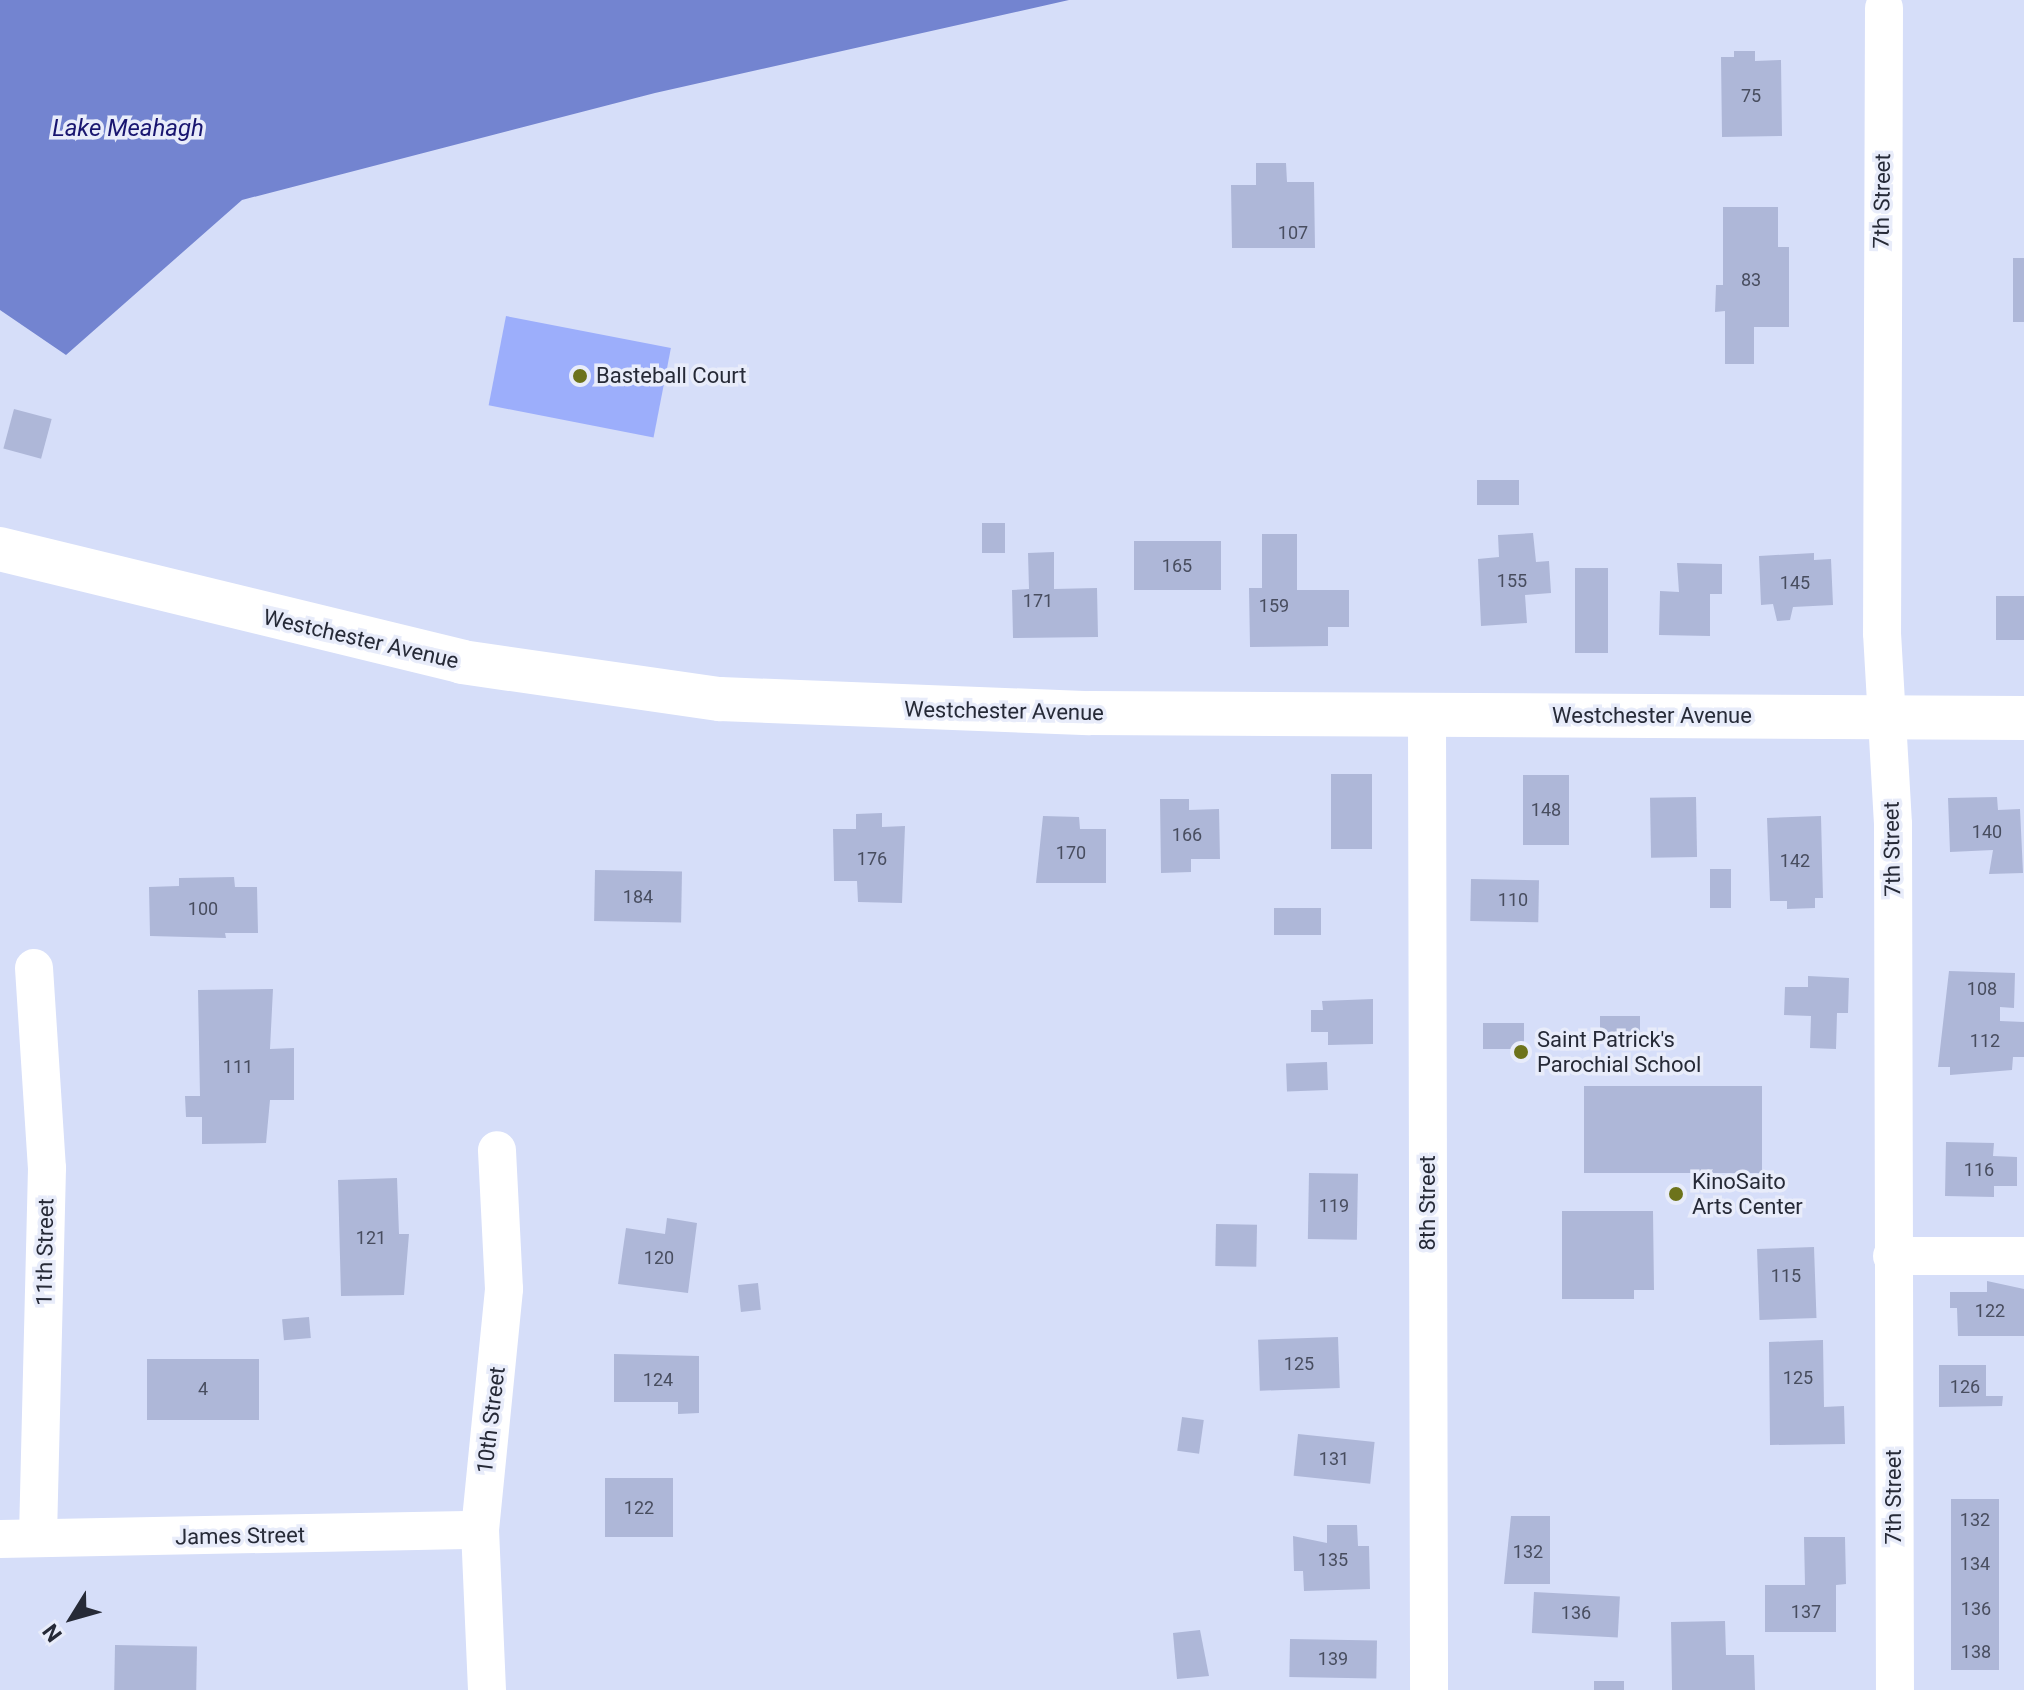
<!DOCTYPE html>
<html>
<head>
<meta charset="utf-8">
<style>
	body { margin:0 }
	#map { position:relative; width:2024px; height:1690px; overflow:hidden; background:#d6def9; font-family:Roboto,sans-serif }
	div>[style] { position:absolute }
	.green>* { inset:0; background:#9caefb; transform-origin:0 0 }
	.water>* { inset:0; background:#7384d0 }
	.building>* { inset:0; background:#aeb7d8; transform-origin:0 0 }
	.minor>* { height:38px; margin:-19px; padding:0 19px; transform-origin:19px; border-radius:19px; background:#fff }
	.tertiary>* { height:44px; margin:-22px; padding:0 22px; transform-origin:22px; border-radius:22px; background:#fff }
	.dots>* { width:22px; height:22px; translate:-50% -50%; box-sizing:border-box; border:4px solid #e8ecfa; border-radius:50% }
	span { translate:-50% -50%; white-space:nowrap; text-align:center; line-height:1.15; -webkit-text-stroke:7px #e8ecfa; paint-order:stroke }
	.number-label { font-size:18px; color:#484d5f }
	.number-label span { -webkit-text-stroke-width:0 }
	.street-label { font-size:22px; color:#262a37 }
	.poi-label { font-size:22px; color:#262a37 }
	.left { translate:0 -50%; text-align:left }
	.water-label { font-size:24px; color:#191670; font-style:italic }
	.north { position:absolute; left:32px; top:1578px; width:80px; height:80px; -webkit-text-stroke:6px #e8ecfa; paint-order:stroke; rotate:233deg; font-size:22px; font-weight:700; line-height:32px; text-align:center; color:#262a37 }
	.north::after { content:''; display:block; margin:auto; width:28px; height:36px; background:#262a37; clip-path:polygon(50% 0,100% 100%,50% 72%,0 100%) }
</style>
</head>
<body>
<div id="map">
	<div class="green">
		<i style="left:506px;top:316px;width:168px;height:91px;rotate:11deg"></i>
	</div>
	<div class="water">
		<i style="clip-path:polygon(0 0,1069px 0,655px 93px,242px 200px,66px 355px,0 310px)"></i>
	</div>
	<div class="building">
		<i style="clip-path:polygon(1734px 51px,1755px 51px,1755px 61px,1781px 60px,1782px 136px,1722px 137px,1721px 57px,1734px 57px)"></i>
		<i style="clip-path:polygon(1256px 163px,1286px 163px,1287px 182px,1314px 182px,1315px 248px,1232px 248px,1231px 185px,1256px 185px)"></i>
		<i style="clip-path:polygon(1723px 207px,1778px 207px,1778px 247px,1789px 247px,1789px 327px,1754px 327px,1754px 364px,1725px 364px,1725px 311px,1715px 312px,1716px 285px,1723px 285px)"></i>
		<i style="left:2013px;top:258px;width:11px;height:64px"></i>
		<i style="left:14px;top:409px;width:39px;height:41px;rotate:15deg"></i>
		<i style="left:1477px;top:480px;width:42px;height:25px"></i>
		<i style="left:1005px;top:523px;width:30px;height:23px;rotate:90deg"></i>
		<i style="clip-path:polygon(1533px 533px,1536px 562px,1549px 561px,1551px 593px,1525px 595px,1527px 623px,1481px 626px,1478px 559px,1499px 557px,1498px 535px)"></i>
		<i style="clip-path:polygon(1262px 534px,1297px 534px,1297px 590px,1349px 590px,1349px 627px,1328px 627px,1328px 646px,1250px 647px,1249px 588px,1262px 588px)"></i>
		<i style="left:1134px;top:541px;width:87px;height:49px"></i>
		<i style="clip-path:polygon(1054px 552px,1054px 589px,1097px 588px,1098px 637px,1013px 638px,1012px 590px,1029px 589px,1028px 553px)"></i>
		<i style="clip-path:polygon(1814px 553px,1814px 560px,1831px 559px,1833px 605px,1793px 607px,1790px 620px,1777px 621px,1773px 604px,1761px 605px,1759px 556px)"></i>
		<i style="clip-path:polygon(1677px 563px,1722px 564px,1722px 594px,1710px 594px,1710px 636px,1659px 635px,1660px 591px,1679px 592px)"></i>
		<i style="left:1575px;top:568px;width:33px;height:85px"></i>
		<i style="left:1996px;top:596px;width:28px;height:44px"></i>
		<i style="left:1331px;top:774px;width:41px;height:75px"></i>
		<i style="left:1569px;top:775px;width:70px;height:46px;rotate:90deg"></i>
		<i style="left:1696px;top:797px;width:60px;height:46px;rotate:89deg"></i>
		<i style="clip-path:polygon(1997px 797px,1998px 810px,2020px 809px,2023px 873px,1989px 874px,1993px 850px,1950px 852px,1948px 798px)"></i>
		<i style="clip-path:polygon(1160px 799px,1189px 799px,1189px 810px,1219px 809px,1220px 859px,1191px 859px,1191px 872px,1161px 873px)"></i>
		<i style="clip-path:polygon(882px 813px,882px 827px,905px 826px,902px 903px,858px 902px,857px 881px,834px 881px,833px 829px,856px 829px,856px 814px)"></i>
		<i style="clip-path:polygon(1043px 816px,1079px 817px,1080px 829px,1106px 829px,1106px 883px,1036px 883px)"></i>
		<i style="clip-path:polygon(1821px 816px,1823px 898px,1815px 898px,1815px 908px,1787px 909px,1787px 901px,1770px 901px,1767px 818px)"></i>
		<i style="left:1710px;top:869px;width:21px;height:39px"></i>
		<i style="left:595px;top:870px;width:87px;height:51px;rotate:1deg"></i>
		<i style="clip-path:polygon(234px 877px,235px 887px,257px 887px,258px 933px,225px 933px,226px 938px,150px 936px,149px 887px,179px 886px,179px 878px)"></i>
		<i style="left:1471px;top:879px;width:68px;height:42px;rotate:1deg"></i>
		<i style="left:1321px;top:908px;width:27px;height:47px;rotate:90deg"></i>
		<i style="clip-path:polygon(1949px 971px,2015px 973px,2014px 1008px,2000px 1007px,2000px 1021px,2024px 1022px,2024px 1057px,2013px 1057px,2012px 1070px,1950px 1075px,1950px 1067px,1938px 1067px)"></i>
		<i style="clip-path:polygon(1808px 976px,1849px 978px,1848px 1013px,1837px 1013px,1836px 1049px,1810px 1048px,1811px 1016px,1784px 1015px,1785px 987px,1808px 987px)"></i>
		<i style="clip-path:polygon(273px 989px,270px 1049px,294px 1048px,294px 1100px,270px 1100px,266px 1143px,202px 1144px,202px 1117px,186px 1117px,185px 1096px,200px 1096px,198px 990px)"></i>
		<i style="clip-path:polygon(1373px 999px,1373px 1044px,1328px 1045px,1328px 1032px,1311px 1032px,1311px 1010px,1323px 1010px,1322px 1001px)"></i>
		<i style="left:1600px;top:1016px;width:40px;height:26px"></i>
		<i style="left:1483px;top:1023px;width:41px;height:26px"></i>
		<i style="left:1327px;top:1062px;width:28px;height:41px;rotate:88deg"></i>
		<i style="left:1584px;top:1086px;width:178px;height:87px"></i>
		<i style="clip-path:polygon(1946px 1142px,1994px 1143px,1993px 1156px,2017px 1157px,2017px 1186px,1994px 1186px,1994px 1197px,1945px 1196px)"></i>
		<i style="left:1309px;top:1173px;width:49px;height:66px;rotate:1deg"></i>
		<i style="clip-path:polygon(397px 1178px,399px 1234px,409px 1234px,404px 1295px,341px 1296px,338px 1180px)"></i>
		<i style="clip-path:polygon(1562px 1211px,1653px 1211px,1654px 1290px,1634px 1290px,1634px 1299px,1562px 1299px)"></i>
		<i style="clip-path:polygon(667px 1218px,697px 1223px,688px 1293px,618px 1284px,626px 1228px,665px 1234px)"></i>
		<i style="left:1216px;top:1224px;width:41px;height:42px;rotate:1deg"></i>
		<i style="left:1814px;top:1247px;width:71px;height:57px;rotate:88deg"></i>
		<i style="clip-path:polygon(1987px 1281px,2024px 1289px,2024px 1336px,1958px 1336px,1957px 1308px,1950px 1308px,1950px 1292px,1987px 1292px)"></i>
		<i style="left:758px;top:1283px;width:27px;height:20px;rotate:84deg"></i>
		<i style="left:309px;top:1317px;width:21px;height:27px;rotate:85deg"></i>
		<i style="left:1338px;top:1337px;width:51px;height:80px;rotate:88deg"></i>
		<i style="clip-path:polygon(1823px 1340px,1824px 1407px,1844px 1406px,1845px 1444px,1770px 1445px,1769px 1342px)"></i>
		<i style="clip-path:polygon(614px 1354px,699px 1356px,699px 1413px,678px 1414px,678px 1402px,614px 1402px)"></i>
		<i style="left:147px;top:1359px;width:112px;height:61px"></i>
		<i style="clip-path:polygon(1939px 1365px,1986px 1365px,1986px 1396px,2003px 1396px,2002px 1406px,1939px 1407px)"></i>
		<i style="left:1182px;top:1417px;width:22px;height:34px;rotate:8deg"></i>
		<i style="left:1298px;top:1434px;width:77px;height:42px;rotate:6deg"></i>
		<i style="left:673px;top:1478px;width:59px;height:68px;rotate:90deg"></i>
		<i style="left:1951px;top:1499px;width:48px;height:171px"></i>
		<i style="clip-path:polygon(1511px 1516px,1550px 1516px,1550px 1584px,1504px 1584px)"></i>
		<i style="clip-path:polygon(1327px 1525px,1357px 1525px,1358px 1546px,1369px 1546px,1370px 1589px,1304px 1591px,1303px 1571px,1294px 1571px,1293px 1536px,1327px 1543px)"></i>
		<i style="clip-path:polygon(1804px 1537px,1845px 1537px,1846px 1584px,1836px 1585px,1836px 1632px,1765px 1632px,1765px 1585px,1805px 1585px)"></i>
		<i style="left:1534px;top:1592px;width:86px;height:41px;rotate:3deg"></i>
		<i style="clip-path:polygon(1725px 1621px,1726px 1655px,1754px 1655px,1755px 1690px,1672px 1690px,1671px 1622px)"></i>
		<i style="clip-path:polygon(1200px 1630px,1209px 1676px,1177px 1679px,1173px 1633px)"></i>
		<i style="left:1290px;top:1639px;width:87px;height:38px;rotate:1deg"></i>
		<i style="left:115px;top:1645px;width:82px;height:45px;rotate:1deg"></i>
		<i style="left:1594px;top:1681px;width:30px;height:9px"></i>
	</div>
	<div class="minor">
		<i style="left:1884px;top:8px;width:625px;rotate:90.18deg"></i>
		<i style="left:1882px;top:633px;width:191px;rotate:86.7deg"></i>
		<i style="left:1893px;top:824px;width:866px;rotate:89.87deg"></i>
		<i style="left:1427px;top:715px;width:975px;rotate:89.88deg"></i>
		<i style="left:34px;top:968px;width:200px;rotate:86.3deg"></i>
		<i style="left:47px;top:1168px;width:369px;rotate:91.4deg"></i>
		<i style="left:1892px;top:1256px;width:132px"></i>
		<i style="left:0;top:1539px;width:480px;rotate:-1.1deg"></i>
		<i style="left:487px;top:1690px;width:160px;rotate:-92.5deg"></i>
		<i style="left:480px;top:1530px;width:242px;rotate:-84.3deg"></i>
		<i style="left:504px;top:1289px;width:139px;rotate:-92.9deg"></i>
	</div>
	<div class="tertiary">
		<i style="left:0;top:549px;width:476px;rotate:13.7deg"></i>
		<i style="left:462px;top:662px;width:261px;rotate:8.2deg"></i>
		<i style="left:720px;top:699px;width:370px;rotate:2.2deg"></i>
		<i style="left:1090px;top:713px;width:934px;rotate:0.31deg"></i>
	</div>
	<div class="dots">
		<i style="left:580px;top:376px;background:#6d731b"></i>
		<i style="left:1521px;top:1052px;background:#6d731b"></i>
		<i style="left:1676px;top:1194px;background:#6d731b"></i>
	</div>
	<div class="number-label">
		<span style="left:1751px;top:96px">75</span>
		<span style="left:1293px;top:233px">107</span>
		<span style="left:1751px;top:280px">83</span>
		<span style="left:1177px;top:566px">165</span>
		<span style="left:1512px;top:581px">155</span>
		<span style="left:1795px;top:583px">145</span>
		<span style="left:1038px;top:601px">171</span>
		<span style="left:1274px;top:606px">159</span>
		<span style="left:1546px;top:810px">148</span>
		<span style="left:1987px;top:832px">140</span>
		<span style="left:1187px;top:835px">166</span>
		<span style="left:1071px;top:853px">170</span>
		<span style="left:872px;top:859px">176</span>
		<span style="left:1795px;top:861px">142</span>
		<span style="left:638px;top:897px">184</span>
		<span style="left:1513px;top:900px">110</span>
		<span style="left:203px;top:909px">100</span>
		<span style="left:1982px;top:989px">108</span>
		<span style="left:1985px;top:1041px">112</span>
		<span style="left:238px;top:1067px">111</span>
		<span style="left:1979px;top:1170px">116</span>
		<span style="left:1334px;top:1206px">119</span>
		<span style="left:371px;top:1238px">121</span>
		<span style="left:659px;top:1258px">120</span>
		<span style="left:1786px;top:1276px">115</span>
		<span style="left:1990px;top:1311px">122</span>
		<span style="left:1299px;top:1364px">125</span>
		<span style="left:1798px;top:1378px">125</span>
		<span style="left:658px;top:1380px">124</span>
		<span style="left:1965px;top:1387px">126</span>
		<span style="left:203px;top:1389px">4</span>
		<span style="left:1334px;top:1459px">131</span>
		<span style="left:639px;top:1508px">122</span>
		<span style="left:1975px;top:1520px">132</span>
		<span style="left:1528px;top:1552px">132</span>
		<span style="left:1333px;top:1560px">135</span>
		<span style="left:1975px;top:1564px">134</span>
		<span style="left:1976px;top:1609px">136</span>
		<span style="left:1806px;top:1612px">137</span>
		<span style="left:1576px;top:1613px">136</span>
		<span style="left:1976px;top:1652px">138</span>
		<span style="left:1333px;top:1659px">139</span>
	</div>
	<div class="street-label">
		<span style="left:1882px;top:201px;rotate:-89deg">7th Street</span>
		<span style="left:361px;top:639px;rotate:13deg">Westchester Avenue</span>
		<span style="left:1004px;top:711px;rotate:1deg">Westchester Avenue</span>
		<span style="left:1652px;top:716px">Westchester Avenue</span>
		<span style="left:1892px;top:849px;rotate:-91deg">7th Street</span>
		<span style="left:1428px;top:1203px;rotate:-90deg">8th Street</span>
		<span style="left:45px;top:1252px;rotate:-89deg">11th Street</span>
		<span style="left:491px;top:1420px;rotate:-83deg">10th Street</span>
		<span style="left:1894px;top:1497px;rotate:-90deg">7th Street</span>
		<span style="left:240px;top:1536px;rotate:-1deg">James Street</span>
	</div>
	<div class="poi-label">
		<span class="left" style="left:596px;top:376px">Basteball Court</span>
		<span class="left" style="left:1537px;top:1052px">Saint Patrick's<br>Parochial School</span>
		<span class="left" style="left:1692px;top:1194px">KinoSaito<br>Arts Center</span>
	</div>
	<div class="water-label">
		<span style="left:128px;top:129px">Lake Meahagh</span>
	</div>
	<div class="north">N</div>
</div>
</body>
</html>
